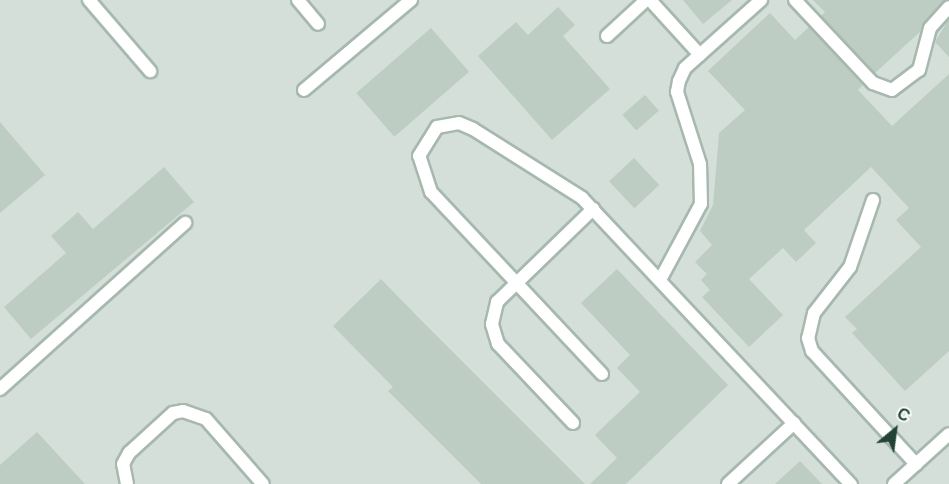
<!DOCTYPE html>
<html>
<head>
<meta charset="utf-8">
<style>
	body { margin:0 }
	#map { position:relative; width:949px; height:484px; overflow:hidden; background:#e5efe9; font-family:Barlow,sans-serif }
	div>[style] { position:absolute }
	.built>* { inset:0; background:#d3dfd8; transform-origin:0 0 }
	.building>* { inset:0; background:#bdcdc4; transform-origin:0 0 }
	.roads { filter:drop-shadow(2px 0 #a7b8af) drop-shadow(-2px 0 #a7b8af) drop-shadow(0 2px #a7b8af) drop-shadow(0 -2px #a7b8af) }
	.service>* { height:12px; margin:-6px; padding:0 6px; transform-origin:6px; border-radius:6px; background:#fff }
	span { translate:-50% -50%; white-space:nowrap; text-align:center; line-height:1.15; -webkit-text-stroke:4.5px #f7fbf8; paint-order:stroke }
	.north { position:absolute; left:865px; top:400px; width:60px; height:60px; -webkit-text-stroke:4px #f7fbf8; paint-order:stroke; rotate:29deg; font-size:16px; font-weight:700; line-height:24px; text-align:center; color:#224335 }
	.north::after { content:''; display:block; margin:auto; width:21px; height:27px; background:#224335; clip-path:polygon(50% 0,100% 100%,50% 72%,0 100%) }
</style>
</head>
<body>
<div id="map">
	<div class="built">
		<i style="left:0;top:0;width:949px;height:484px"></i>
	</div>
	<div class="building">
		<i style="clip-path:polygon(683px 0,732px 0,703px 24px)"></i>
		<i style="clip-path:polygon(813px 0,945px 0,921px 31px,875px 73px,821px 16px,825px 12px)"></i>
		<i style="clip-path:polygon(558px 7px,575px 25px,563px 36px,610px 89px,552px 140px,478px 56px,516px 22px,528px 35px)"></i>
		<i style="clip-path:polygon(770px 13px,795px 40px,809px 27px,863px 85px,858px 90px,892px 126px,949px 74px,949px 351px,905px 391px,852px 333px,857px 329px,845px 317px,921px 247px,896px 220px,909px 208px,871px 167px,804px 230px,816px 243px,796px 262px,783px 248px,749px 279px,783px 315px,749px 347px,702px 297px,710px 290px,701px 280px,707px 274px,695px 262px,712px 245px,700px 231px,713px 205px,719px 133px,745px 110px,708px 71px)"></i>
		<i style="clip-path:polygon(949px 19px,949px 57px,935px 42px)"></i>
		<i style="left:431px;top:28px;width:58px;height:99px;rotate:49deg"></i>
		<i style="left:645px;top:95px;width:21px;height:30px;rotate:49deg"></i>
		<i style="clip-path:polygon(0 122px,45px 175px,0 213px)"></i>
		<i style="left:634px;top:158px;width:37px;height:34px;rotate:47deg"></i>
		<i style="clip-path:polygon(164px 167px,194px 202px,31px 339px,4px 307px,66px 253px,51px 236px,78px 212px,93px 229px)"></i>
		<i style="clip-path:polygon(617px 269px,728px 385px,626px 484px,590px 484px,617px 458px,595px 435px,640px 392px,617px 368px,630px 355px,581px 303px)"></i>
		<i style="clip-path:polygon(381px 279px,416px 315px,585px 484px,481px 484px,388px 391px,393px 387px,333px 326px)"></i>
		<i style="clip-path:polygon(37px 432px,85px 484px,0 484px,0 465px)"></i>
		<i style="clip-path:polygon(800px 461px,822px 484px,775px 484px)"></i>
	</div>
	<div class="roads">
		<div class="service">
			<i style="left:89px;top:0;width:94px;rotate:49.3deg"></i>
			<i style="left:298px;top:0;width:31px;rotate:50deg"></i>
			<i style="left:650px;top:0;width:74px;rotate:47.7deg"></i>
			<i style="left:795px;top:0;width:114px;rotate:46.8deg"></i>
			<i style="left:873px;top:83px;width:20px;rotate:20deg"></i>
			<i style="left:892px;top:90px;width:34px;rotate:-37deg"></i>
			<i style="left:919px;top:70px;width:43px;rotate:-75.3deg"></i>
			<i style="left:930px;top:28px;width:28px;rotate:-48deg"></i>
			<i style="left:607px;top:36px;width:53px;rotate:-42.7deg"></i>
			<i style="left:304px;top:90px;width:140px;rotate:-40.1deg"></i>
			<i style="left:873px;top:200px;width:71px;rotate:108.9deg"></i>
			<i style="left:850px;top:267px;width:58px;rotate:128deg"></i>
			<i style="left:814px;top:313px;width:26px;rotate:103deg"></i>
			<i style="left:808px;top:338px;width:14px;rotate:73deg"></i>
			<i style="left:812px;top:351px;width:154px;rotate:47.4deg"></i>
			<i style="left:660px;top:280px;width:86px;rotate:-61.7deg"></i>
			<i style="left:701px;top:204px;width:40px;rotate:-91.4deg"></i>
			<i style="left:700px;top:164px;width:76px;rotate:-107.7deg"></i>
			<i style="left:677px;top:92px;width:11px;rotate:-80deg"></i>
			<i style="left:679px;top:81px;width:14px;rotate:-65deg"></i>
			<i style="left:685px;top:68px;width:102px;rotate:-41.8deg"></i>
			<i style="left:602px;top:374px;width:250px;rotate:-133.2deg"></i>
			<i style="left:431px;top:192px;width:38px;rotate:-108deg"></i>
			<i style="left:419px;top:156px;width:34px;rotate:-58deg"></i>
			<i style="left:437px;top:127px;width:22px;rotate:-10deg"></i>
			<i style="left:459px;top:123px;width:15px;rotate:23deg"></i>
			<i style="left:473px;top:129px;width:129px;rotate:32.3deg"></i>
			<i style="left:582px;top:198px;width:393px;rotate:46.8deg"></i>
			<i style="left:0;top:389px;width:249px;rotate:-41.9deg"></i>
			<i style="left:573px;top:423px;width:109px;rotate:-133.5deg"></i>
			<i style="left:498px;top:344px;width:21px;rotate:-107deg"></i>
			<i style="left:492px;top:324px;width:23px;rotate:-77deg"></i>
			<i style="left:497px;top:302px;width:134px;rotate:-44.1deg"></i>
			<i style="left:127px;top:484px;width:20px;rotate:-101deg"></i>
			<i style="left:123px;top:464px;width:13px;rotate:-61deg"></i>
			<i style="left:129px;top:453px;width:59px;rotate:-42.3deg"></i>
			<i style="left:173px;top:413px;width:10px;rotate:-11deg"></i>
			<i style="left:183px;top:411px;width:24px;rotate:19deg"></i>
			<i style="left:206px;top:419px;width:86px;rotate:48.8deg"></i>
			<i style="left:728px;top:484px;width:90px;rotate:-42.7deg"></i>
			<i style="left:894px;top:484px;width:74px;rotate:-42.3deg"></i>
		</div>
	</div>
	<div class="north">С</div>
</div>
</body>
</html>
